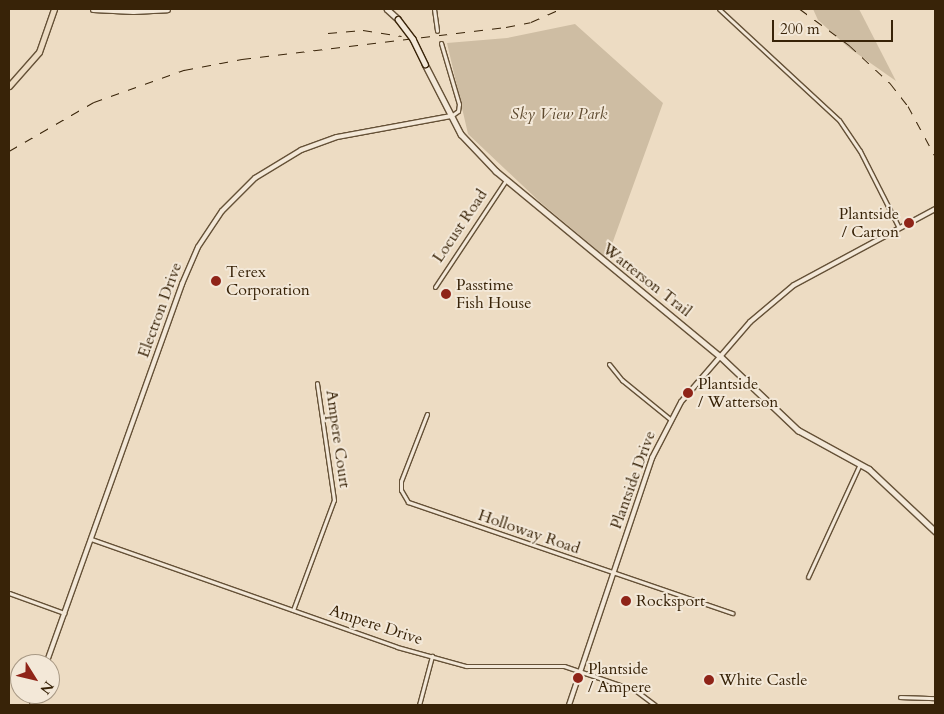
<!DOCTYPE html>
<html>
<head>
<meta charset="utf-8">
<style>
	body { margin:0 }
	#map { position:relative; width:944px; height:714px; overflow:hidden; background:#eddcc3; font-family:Cardo,serif }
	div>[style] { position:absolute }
	.green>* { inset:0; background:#cebda3 }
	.roads { filter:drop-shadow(1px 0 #655137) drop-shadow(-1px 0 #655137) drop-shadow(0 1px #655137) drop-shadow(0 -1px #655137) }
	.minor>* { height:3px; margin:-1.5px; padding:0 1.5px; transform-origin:1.5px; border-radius:1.5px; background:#f3e8d8 }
	.tertiary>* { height:4px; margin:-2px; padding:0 2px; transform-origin:2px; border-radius:2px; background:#f3e8d8 }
	.secondary>* { height:4.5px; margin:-2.25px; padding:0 2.25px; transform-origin:2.25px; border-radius:2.25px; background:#f3e8d8 }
	.primary>* { height:5px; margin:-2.5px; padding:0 2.5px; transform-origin:2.5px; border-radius:2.5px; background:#eddcc3 }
	.rail>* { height:1px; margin-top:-0.5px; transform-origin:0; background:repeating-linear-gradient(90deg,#382308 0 9px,transparent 0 18px) }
	.bridges { filter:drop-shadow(1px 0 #382308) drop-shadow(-1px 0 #382308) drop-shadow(0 1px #382308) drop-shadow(0 -1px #382308) }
	.secondary-bridge>* { height:4.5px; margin:-2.25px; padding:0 2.25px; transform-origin:2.25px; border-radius:2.25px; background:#f3e8d8 }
	.dots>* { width:14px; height:14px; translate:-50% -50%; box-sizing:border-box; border:2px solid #f3e8d8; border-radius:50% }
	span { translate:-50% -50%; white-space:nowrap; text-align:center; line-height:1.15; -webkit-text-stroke:4px #f3e8d8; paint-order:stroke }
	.park-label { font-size:16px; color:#5e4a2f; font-style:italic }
	.poi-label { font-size:16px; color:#382308 }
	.right { translate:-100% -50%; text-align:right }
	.left { translate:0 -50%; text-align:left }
	.street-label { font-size:16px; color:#382308 }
	.frame { position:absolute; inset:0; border:10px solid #382308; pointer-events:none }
	.north { position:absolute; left:10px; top:654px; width:50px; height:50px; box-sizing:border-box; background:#f3e8d8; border:1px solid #a89985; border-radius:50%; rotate:126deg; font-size:14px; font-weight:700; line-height:20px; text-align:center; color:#382308 }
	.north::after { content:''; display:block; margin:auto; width:18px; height:22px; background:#8f2418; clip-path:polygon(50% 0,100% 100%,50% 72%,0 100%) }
	.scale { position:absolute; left:772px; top:20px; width:121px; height:22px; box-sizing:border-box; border:2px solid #382308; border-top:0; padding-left:6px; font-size:15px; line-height:18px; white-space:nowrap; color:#382308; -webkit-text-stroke:4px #f3e8d8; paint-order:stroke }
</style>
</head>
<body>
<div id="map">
	<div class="green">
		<i style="clip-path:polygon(813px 9px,859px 9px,896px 81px,849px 48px,818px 20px)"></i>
		<i style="clip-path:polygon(575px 24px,663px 103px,607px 258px,540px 202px,468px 134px,447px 43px,507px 38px)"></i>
	</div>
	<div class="roads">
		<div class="minor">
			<i style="left:434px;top:9px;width:22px;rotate:82deg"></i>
			<i style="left:719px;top:9px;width:163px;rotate:42.8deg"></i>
			<i style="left:839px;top:120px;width:37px;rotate:56deg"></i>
			<i style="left:860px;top:151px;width:86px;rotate:63.1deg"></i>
			<i style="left:441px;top:43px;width:64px;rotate:73.6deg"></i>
			<i style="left:459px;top:104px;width:7px;rotate:98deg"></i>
			<i style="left:458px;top:111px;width:9px;rotate:144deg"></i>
			<i style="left:435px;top:287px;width:128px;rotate:-56.4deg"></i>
			<i style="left:609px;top:364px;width:21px;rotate:51deg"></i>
			<i style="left:622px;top:380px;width:62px;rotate:39.1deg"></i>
			<i style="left:427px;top:414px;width:72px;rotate:111.2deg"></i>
			<i style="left:401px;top:481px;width:9px;rotate:90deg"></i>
			<i style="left:401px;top:490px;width:14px;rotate:60deg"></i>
			<i style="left:408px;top:502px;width:343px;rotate:18.9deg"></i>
			<i style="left:91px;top:539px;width:324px;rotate:19.4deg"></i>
			<i style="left:397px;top:647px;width:72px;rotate:15.4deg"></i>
			<i style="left:466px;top:666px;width:98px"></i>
			<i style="left:564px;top:666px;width:75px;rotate:18.7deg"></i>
			<i style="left:635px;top:690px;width:25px;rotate:37deg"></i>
			<i style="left:808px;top:577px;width:124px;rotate:-65.3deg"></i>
			<i style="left:9px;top:593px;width:59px;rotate:20deg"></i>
			<i style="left:293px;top:610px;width:117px;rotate:-69.6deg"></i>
			<i style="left:334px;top:500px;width:118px;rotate:-98.3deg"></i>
			<i style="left:900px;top:697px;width:35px;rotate:2deg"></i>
			<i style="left:419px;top:705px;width:51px;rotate:-75.1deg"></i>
		</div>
		<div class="tertiary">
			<i style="left:46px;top:664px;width:404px;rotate:-70.3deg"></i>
			<i style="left:182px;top:284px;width:40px;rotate:-66.6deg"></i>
			<i style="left:198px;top:247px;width:43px;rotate:-56.3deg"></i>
			<i style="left:222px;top:211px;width:47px;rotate:-45deg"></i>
			<i style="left:255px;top:178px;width:54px;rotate:-31.3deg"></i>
			<i style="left:301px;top:150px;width:38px;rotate:-20deg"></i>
			<i style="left:337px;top:137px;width:116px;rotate:-10.4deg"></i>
			<i style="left:32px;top:705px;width:12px;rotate:-70deg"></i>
			<i style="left:569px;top:705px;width:261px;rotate:-71.4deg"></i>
			<i style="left:652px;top:458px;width:63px;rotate:-62.6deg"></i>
			<i style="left:681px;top:402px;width:106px;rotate:-49.2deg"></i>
			<i style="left:750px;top:322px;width:57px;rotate:-40.1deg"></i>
			<i style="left:794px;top:285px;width:160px;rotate:-28.3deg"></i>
		</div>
		<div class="secondary">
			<i style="left:93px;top:9px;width:40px;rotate:2.9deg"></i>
			<i style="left:133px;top:11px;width:34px;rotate:-3deg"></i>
			<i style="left:387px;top:9px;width:15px;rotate:42deg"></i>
			<i style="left:425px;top:64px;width:79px;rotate:62.8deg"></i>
			<i style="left:461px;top:134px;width:51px;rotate:46.6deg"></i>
			<i style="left:496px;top:171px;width:291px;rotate:39.6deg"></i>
			<i style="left:720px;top:356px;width:108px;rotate:43.5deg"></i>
			<i style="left:798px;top:430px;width:81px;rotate:28.8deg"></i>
			<i style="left:869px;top:469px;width:91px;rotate:43.2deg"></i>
		</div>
		<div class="primary">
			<i style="left:9px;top:86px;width:45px;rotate:-48.6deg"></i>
			<i style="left:39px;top:52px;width:46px;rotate:-70.8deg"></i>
		</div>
	</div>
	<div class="rail">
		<i style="left:800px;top:9px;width:61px;rotate:36.3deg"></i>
		<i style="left:849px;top:45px;width:56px;rotate:42.8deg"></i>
		<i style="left:890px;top:83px;width:29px;rotate:52deg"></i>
		<i style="left:908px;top:106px;width:57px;rotate:61.6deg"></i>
		<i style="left:328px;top:33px;width:35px;rotate:-5deg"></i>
		<i style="left:363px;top:30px;width:39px;rotate:9deg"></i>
		<i style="left:9px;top:151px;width:98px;rotate:-30deg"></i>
		<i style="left:94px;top:102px;width:96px;rotate:-19.6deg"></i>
		<i style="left:184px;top:70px;width:59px;rotate:-10.7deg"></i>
		<i style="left:242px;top:59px;width:266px;rotate:-6.9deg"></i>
		<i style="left:506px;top:27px;width:25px;rotate:-11deg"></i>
		<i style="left:531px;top:22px;width:32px;rotate:-24deg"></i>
	</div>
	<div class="bridges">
		<div class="secondary-bridge">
			<i style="left:398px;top:19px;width:25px;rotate:53deg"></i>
			<i style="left:413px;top:39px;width:28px;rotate:64deg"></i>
		</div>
	</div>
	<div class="dots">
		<i style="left:909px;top:223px;background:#8f2418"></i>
		<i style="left:216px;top:281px;background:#8f2418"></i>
		<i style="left:446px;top:294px;background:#8f2418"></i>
		<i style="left:688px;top:393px;background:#8f2418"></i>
		<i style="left:626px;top:601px;background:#8f2418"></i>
		<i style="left:578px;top:678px;background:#8f2418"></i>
		<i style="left:709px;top:680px;background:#8f2418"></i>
	</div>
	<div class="park-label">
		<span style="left:559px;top:114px">Sky View Park</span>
	</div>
	<div class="poi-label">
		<span class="right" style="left:899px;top:223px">Plantside<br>/ Carton</span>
		<span class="left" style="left:226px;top:281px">Terex<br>Corporation</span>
		<span class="left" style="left:456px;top:294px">Passtime<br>Fish House</span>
		<span class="left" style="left:698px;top:393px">Plantside<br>/ Watterson</span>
		<span class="left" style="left:636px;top:601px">Rocksport</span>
		<span class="left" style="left:588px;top:678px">Plantside<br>/ Ampere</span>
		<span class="left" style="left:719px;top:680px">White Castle</span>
	</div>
	<div class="street-label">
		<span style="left:460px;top:226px;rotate:-56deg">Locust Road</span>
		<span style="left:647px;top:280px;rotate:38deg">Watterson Trail</span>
		<span style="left:160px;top:310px;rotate:-70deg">Electron Drive</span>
		<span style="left:338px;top:439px;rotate:82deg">Ampere Court</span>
		<span style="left:633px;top:480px;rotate:-70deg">Plantside Drive</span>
		<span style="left:529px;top:532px;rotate:19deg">Holloway Road</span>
		<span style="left:376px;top:625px;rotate:18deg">Ampere Drive</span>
	</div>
	<div class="frame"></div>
	<div class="north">N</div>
	<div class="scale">200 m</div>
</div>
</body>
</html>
